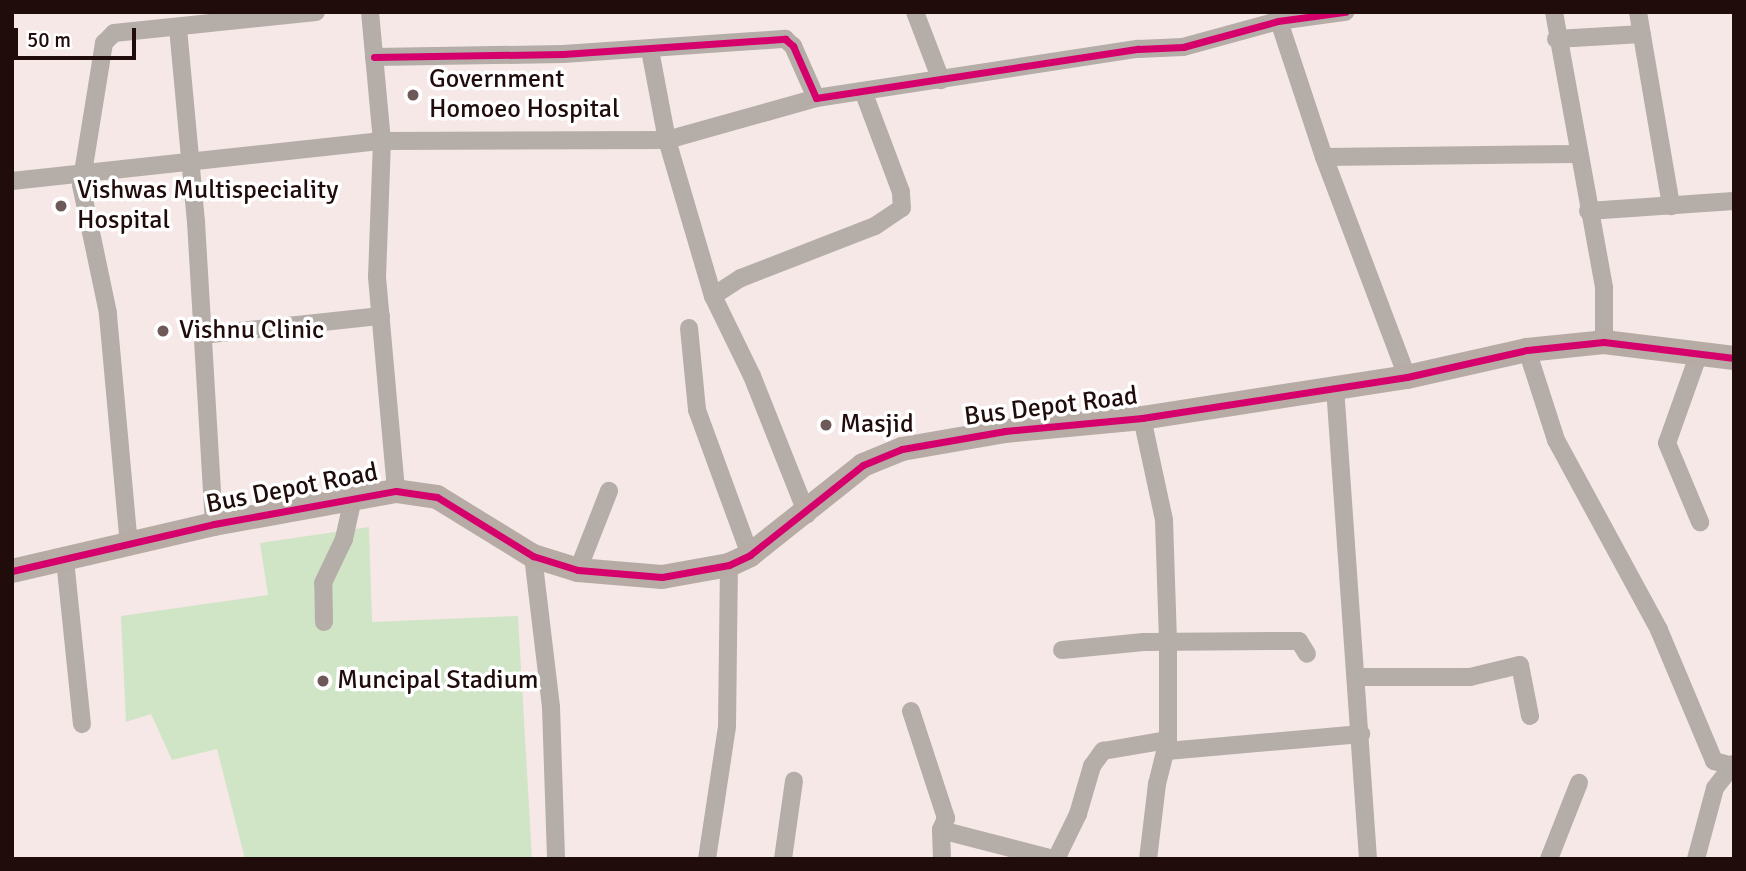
<!DOCTYPE html>
<html>
<head>
<meta charset="utf-8">
<style>
	body { margin:0 }
	#map { position:relative; width:1746px; height:871px; overflow:hidden; background:#f6e8e6; font-family:Signika,sans-serif }
	div>[style] { position:absolute }
	.green>* { inset:0; background:#d0e4c6 }
	.street>* { height:18px; margin:-9px; padding:0 9px; transform-origin:9px; border-radius:9px; background:#b5ada7 }
	.secondary>* { height:24px; margin:-12px; padding:0 12px; transform-origin:12px; border-radius:12px; background:#b6aca5 }
	.cycleway>* { height:7px; margin:-3.5px; padding:0 3.5px; transform-origin:3.5px; border-radius:3.5px; background:#d6006c }
	.dots>* { width:19px; height:19px; translate:-50% -50%; box-sizing:border-box; border:4px solid #fff; border-radius:50% }
	span { translate:-50% -50%; white-space:nowrap; text-align:center; line-height:1.15; -webkit-text-stroke:7px #fff; paint-order:stroke }
	.poi-label { font-size:26px; color:#210c0c }
	.left { translate:0 -50%; text-align:left }
	.street-label { font-size:26px; color:#210c0c }
	.frame { position:absolute; inset:0; border:14px solid #210c0c; pointer-events:none }
	.scale { position:absolute; left:14px; top:28px; width:122px; height:32px; box-sizing:border-box; border:4px solid #210c0c; border-top:0; padding-left:9px; font-size:21px; line-height:24px; white-space:nowrap; color:#210c0c; -webkit-text-stroke:5px #fff; paint-order:stroke }
</style>
</head>
<body>
<div id="map">
	<div class="green">
		<i style="clip-path:polygon(369px 527px,372px 622px,518px 616px,532px 859px,245px 859px,217px 749px,172px 760px,151px 714px,126px 722px,121px 616px,268px 595px,260px 543px)"></i>
	</div>
	<div class="street">
		<i style="left:370px;top:12px;width:130px;rotate:84.7deg"></i>
		<i style="left:382px;top:141px;width:136px;rotate:92.1deg"></i>
		<i style="left:377px;top:277px;width:215px;rotate:84.9deg"></i>
		<i style="left:915px;top:12px;width:73px;rotate:69.1deg"></i>
		<i style="left:1276px;top:12px;width:153px;rotate:71.7deg"></i>
		<i style="left:1324px;top:157px;width:235px;rotate:69.3deg"></i>
		<i style="left:1554px;top:12px;width:280px;rotate:79.7deg"></i>
		<i style="left:1604px;top:288px;width:54px;rotate:90deg"></i>
		<i style="left:1638px;top:12px;width:197px;rotate:80.3deg"></i>
		<i style="left:178px;top:28px;width:195px;rotate:84.7deg"></i>
		<i style="left:196px;top:222px;width:303px;rotate:86.6deg"></i>
		<i style="left:1556px;top:39px;width:86px;rotate:-3.3deg"></i>
		<i style="left:650px;top:50px;width:92px;rotate:79.3deg"></i>
		<i style="left:667px;top:140px;width:163px;rotate:73.6deg"></i>
		<i style="left:713px;top:296px;width:89px;rotate:64deg"></i>
		<i style="left:752px;top:376px;width:149px;rotate:68.3deg"></i>
		<i style="left:374px;top:57px;width:189px;rotate:-0.9deg"></i>
		<i style="left:563px;top:54px;width:223px;rotate:-3.9deg"></i>
		<i style="left:785px;top:39px;width:11px;rotate:41deg"></i>
		<i style="left:793px;top:46px;width:57px;rotate:66.1deg"></i>
		<i style="left:816px;top:98px;width:326px;rotate:-8.7deg"></i>
		<i style="left:1138px;top:49px;width:45px;rotate:-2.5deg"></i>
		<i style="left:1183px;top:47px;width:98px;rotate:-15.3deg"></i>
		<i style="left:1278px;top:21px;width:68px;rotate:-7.7deg"></i>
		<i style="left:1324px;top:157px;width:254px;rotate:-0.7deg"></i>
		<i style="left:12px;top:181px;width:372px;rotate:-6.2deg"></i>
		<i style="left:382px;top:141px;width:285px;rotate:-0.2deg"></i>
		<i style="left:667px;top:140px;width:155px;rotate:-15.7deg"></i>
		<i style="left:1588px;top:211px;width:146px;rotate:-3.9deg"></i>
		<i style="left:713px;top:296px;width:33px;rotate:-33deg"></i>
		<i style="left:741px;top:278px;width:144px;rotate:-21.2deg"></i>
		<i style="left:875px;top:226px;width:32px;rotate:-34deg"></i>
		<i style="left:902px;top:208px;width:16px;rotate:-94deg"></i>
		<i style="left:901px;top:192px;width:108px;rotate:-110.6deg"></i>
		<i style="left:689px;top:328px;width:82px;rotate:84.4deg"></i>
		<i style="left:697px;top:410px;width:154px;rotate:69.9deg"></i>
		<i style="left:202px;top:335px;width:180px;rotate:-6.1deg"></i>
		<i style="left:1527px;top:350px;width:95px;rotate:72.1deg"></i>
		<i style="left:1556px;top:440px;width:216px;rotate:61.5deg"></i>
		<i style="left:1659px;top:630px;width:142px;rotate:67.2deg"></i>
		<i style="left:1714px;top:761px;width:20px;rotate:15deg"></i>
		<i style="left:1698px;top:356px;width:92px;rotate:109.6deg"></i>
		<i style="left:1667px;top:443px;width:86px;rotate:67.3deg"></i>
		<i style="left:1335px;top:387px;width:473px;rotate:86deg"></i>
		<i style="left:1142px;top:418px;width:104px;rotate:77.8deg"></i>
		<i style="left:1164px;top:520px;width:121px;rotate:88.1deg"></i>
		<i style="left:1168px;top:641px;width:99px;rotate:90deg"></i>
		<i style="left:1168px;top:740px;width:45px;rotate:104deg"></i>
		<i style="left:1157px;top:784px;width:76px;rotate:96.8deg"></i>
		<i style="left:129px;top:546px;width:234px;rotate:-95.2deg"></i>
		<i style="left:108px;top:313px;width:131px;rotate:-101.9deg"></i>
		<i style="left:81px;top:185px;width:144px;rotate:-80.8deg"></i>
		<i style="left:104px;top:43px;width:14px;rotate:-45deg"></i>
		<i style="left:114px;top:33px;width:203px;rotate:-5.9deg"></i>
		<i style="left:533px;top:556px;width:152px;rotate:83.2deg"></i>
		<i style="left:551px;top:707px;width:152px;rotate:88.1deg"></i>
		<i style="left:65px;top:560px;width:165px;rotate:84.1deg"></i>
		<i style="left:578px;top:570px;width:85px;rotate:-68.6deg"></i>
		<i style="left:324px;top:622px;width:39px;rotate:-91deg"></i>
		<i style="left:323px;top:583px;width:49px;rotate:-64.5deg"></i>
		<i style="left:344px;top:539px;width:42px;rotate:-77.6deg"></i>
		<i style="left:1062px;top:650px;width:82px;rotate:-5.6deg"></i>
		<i style="left:1144px;top:642px;width:155px;rotate:-0.4deg"></i>
		<i style="left:1299px;top:641px;width:15px;rotate:58deg"></i>
		<i style="left:1356px;top:677px;width:114px"></i>
		<i style="left:1470px;top:677px;width:51px;rotate:-13.5deg"></i>
		<i style="left:1520px;top:665px;width:52px;rotate:78.9deg"></i>
		<i style="left:911px;top:711px;width:113px;rotate:71.9deg"></i>
		<i style="left:946px;top:818px;width:13px;rotate:113deg"></i>
		<i style="left:941px;top:830px;width:29px;rotate:88deg"></i>
		<i style="left:1167px;top:751px;width:195px;rotate:-5deg"></i>
		<i style="left:941px;top:830px;width:116px;rotate:14.5deg"></i>
		<i style="left:707px;top:859px;width:134px;rotate:-81.4deg"></i>
		<i style="left:727px;top:726px;width:161px;rotate:-89.3deg"></i>
		<i style="left:783px;top:859px;width:79px;rotate:-82deg"></i>
		<i style="left:1056px;top:859px;width:50px;rotate:-63.9deg"></i>
		<i style="left:1078px;top:814px;width:50px;rotate:-73.7deg"></i>
		<i style="left:1092px;top:766px;width:19px;rotate:-54deg"></i>
		<i style="left:1103px;top:751px;width:66px;rotate:-9.6deg"></i>
		<i style="left:1549px;top:859px;width:82px;rotate:-68.5deg"></i>
		<i style="left:1696px;top:859px;width:73px;rotate:-75deg"></i>
		<i style="left:1715px;top:788px;width:31px;rotate:-52deg"></i>
	</div>
	<div class="secondary">
		<i style="left:12px;top:571px;width:207px;rotate:-13.1deg"></i>
		<i style="left:214px;top:524px;width:185px;rotate:-10.3deg"></i>
		<i style="left:396px;top:491px;width:41px;rotate:8.3deg"></i>
		<i style="left:437px;top:497px;width:113px;rotate:31.6deg"></i>
		<i style="left:533px;top:556px;width:47px;rotate:17.3deg"></i>
		<i style="left:578px;top:570px;width:84px;rotate:4.8deg"></i>
		<i style="left:662px;top:577px;width:68px;rotate:-10.2deg"></i>
		<i style="left:729px;top:565px;width:23px;rotate:-25deg"></i>
		<i style="left:750px;top:555px;width:144px;rotate:-38.5deg"></i>
		<i style="left:863px;top:465px;width:42px;rotate:-22.3deg"></i>
		<i style="left:902px;top:449px;width:105px;rotate:-9.9deg"></i>
		<i style="left:1005px;top:431px;width:138px;rotate:-5.4deg"></i>
		<i style="left:1142px;top:418px;width:268px;rotate:-8.8deg"></i>
		<i style="left:1407px;top:377px;width:123px;rotate:-12.7deg"></i>
		<i style="left:1527px;top:350px;width:77px;rotate:-5.9deg"></i>
		<i style="left:1604px;top:342px;width:131px;rotate:7deg"></i>
	</div>
	<div class="cycleway">
		<i style="left:374px;top:57px;width:189px;rotate:-0.9deg"></i>
		<i style="left:563px;top:54px;width:223px;rotate:-3.9deg"></i>
		<i style="left:785px;top:39px;width:11px;rotate:41deg"></i>
		<i style="left:793px;top:46px;width:57px;rotate:66.1deg"></i>
		<i style="left:816px;top:98px;width:326px;rotate:-8.7deg"></i>
		<i style="left:1138px;top:49px;width:45px;rotate:-2.5deg"></i>
		<i style="left:1183px;top:47px;width:98px;rotate:-15.3deg"></i>
		<i style="left:1278px;top:21px;width:68px;rotate:-7.7deg"></i>
		<i style="left:12px;top:571px;width:207px;rotate:-13.1deg"></i>
		<i style="left:214px;top:524px;width:185px;rotate:-10.3deg"></i>
		<i style="left:396px;top:491px;width:41px;rotate:8.3deg"></i>
		<i style="left:437px;top:497px;width:113px;rotate:31.6deg"></i>
		<i style="left:533px;top:556px;width:47px;rotate:17.3deg"></i>
		<i style="left:578px;top:570px;width:84px;rotate:4.8deg"></i>
		<i style="left:662px;top:577px;width:68px;rotate:-10.2deg"></i>
		<i style="left:729px;top:565px;width:23px;rotate:-25deg"></i>
		<i style="left:750px;top:555px;width:144px;rotate:-38.5deg"></i>
		<i style="left:863px;top:465px;width:42px;rotate:-22.3deg"></i>
		<i style="left:902px;top:449px;width:105px;rotate:-9.9deg"></i>
		<i style="left:1005px;top:431px;width:138px;rotate:-5.4deg"></i>
		<i style="left:1142px;top:418px;width:268px;rotate:-8.8deg"></i>
		<i style="left:1407px;top:377px;width:123px;rotate:-12.7deg"></i>
		<i style="left:1527px;top:350px;width:77px;rotate:-5.9deg"></i>
		<i style="left:1604px;top:342px;width:131px;rotate:7deg"></i>
	</div>
	<div class="dots">
		<i style="left:413px;top:95px;background:#6c5958"></i>
		<i style="left:61px;top:206px;background:#6c5958"></i>
		<i style="left:163px;top:331px;background:#6c5958"></i>
		<i style="left:826px;top:425px;background:#6c5958"></i>
		<i style="left:323px;top:681px;background:#6c5958"></i>
	</div>
	<div class="poi-label">
		<span class="left" style="left:429px;top:95px">Government<br>Homoeo Hospital</span>
		<span class="left" style="left:77px;top:206px">Vishwas Multispeciality<br>Hospital</span>
		<span class="left" style="left:179px;top:331px">Vishnu Clinic</span>
		<span class="left" style="left:840px;top:425px">Masjid</span>
		<span class="left" style="left:337px;top:681px">Muncipal Stadium</span>
	</div>
	<div class="street-label">
		<span style="left:1051px;top:407px;rotate:-7deg">Bus Depot Road</span>
		<span style="left:292px;top:489px;rotate:-11deg">Bus Depot Road</span>
	</div>
	<div class="frame"></div>
	<div class="scale">50 m</div>
</div>
</body>
</html>
